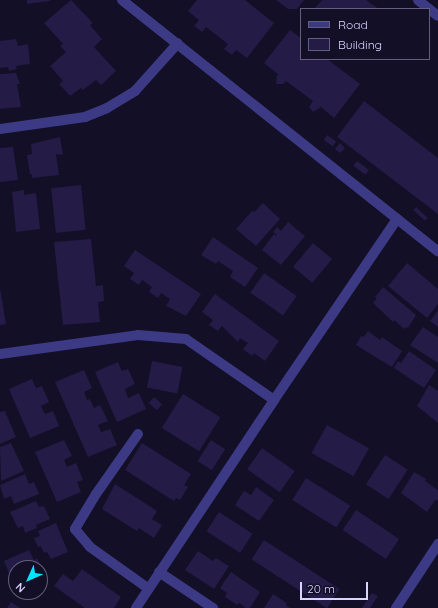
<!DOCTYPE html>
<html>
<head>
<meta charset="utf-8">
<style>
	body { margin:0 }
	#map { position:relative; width:438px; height:608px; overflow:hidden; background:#130f26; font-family:Quicksand,sans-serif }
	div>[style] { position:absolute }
	.building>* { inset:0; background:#241b47; transform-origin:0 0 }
	.minor>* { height:10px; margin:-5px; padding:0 5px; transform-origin:5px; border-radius:5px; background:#3d3a85 }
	span { translate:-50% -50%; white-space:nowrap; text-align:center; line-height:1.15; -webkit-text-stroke:4px #130f26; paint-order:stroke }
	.legend { position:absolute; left:300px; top:8px; width:130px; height:52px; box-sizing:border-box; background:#130f26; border:1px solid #625e7d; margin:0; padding:5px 7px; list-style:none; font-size:12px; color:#d9d4ff }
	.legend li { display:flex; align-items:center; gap:8px; height:20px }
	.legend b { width:20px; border:1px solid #625e7d }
	.north { position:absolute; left:8px; top:560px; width:40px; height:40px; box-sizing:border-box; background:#130f26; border:1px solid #625e7d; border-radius:50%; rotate:225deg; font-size:11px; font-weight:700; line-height:16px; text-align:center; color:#d9d4ff }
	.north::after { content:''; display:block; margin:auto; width:14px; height:18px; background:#00e5ff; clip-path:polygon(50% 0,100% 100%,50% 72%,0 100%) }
	.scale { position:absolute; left:300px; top:582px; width:68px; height:18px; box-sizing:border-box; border:2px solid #d9d4ff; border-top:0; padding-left:5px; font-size:12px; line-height:14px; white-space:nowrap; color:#d9d4ff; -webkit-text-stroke:3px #130f26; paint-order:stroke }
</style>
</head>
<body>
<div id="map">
	<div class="building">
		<i style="clip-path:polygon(27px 0,50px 0,50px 1px,27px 4px)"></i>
		<i style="clip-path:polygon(71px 0,93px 23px,90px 25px,102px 39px,94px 47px,116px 71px,101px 85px,96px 80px,83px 90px,81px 88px,70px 96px,59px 84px,63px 81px,50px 66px,66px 52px,60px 46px,63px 44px,44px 23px)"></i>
		<i style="clip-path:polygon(197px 0,245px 0,274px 23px,247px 58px,236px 50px,232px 55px,224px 49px,228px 44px,206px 27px,202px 32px,194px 26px,199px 20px,188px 11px)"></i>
		<i style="clip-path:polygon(276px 0,304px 0,297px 9px,288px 9px)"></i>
		<i style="clip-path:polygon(322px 0,366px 0,379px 9px,314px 9px)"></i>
		<i style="clip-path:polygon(290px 30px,301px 38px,301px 59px,327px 59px,360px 84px,334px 118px,321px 107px,313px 112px,309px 107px,313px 101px,286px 81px,283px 84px,276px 84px,277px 75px,279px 75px,264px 63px)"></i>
		<i style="clip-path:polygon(16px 39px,18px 46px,28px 44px,30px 64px,16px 66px,17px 69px,9px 71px,8px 67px,0 68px,0 41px)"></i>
		<i style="clip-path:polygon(16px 73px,20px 84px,17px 84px,21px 107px,0 109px,0 74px)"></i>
		<i style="clip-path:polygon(364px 101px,438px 158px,438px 214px,337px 137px)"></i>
		<i style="left:327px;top:135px;width:11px;height:6px;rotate:34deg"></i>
		<i style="clip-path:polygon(60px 137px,63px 155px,56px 154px,59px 175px,32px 178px,32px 174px,30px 174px,27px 155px,32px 154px,31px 144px)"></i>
		<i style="clip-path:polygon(340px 143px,345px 148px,340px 153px,335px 149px)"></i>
		<i style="clip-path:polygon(13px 147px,18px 180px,0 182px,0 148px)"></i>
		<i style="left:357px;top:161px;width:15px;height:6px;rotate:37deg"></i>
		<i style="left:81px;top:185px;width:45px;height:30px;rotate:84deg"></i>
		<i style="clip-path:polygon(24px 190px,24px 195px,36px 193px,40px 229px,16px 232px,12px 192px)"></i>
		<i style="clip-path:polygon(263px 203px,280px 219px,256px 246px,236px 229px,252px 211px,254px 212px)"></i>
		<i style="left:416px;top:207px;width:16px;height:4px;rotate:43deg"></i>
		<i style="clip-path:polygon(288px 222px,305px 236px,281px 265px,262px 250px,274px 234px,276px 236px,277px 235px,273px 232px,277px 227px,281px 231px)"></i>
		<i style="clip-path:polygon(213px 237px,258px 268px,245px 287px,230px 277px,233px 271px,218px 261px,216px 264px,201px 255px)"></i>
		<i style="clip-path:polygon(91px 239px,96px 286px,103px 285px,104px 301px,98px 302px,100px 322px,63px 325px,54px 242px)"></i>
		<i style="left:313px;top:243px;width:25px;height:31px;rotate:40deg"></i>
		<i style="clip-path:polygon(135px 250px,201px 294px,186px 316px,166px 306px,170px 299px,161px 293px,158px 298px,149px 292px,152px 287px,142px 280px,139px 285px,130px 279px,134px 273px,124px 266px)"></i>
		<i style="clip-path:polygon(407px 263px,438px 289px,438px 304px,427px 318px,388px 286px)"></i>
		<i style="left:264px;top:273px;width:40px;height:24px;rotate:35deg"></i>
		<i style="clip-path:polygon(383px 287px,416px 315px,408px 328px,406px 327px,404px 329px,394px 320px,393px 322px,373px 303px,377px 298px,375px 297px)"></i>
		<i style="clip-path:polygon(0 288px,6px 324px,0 325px)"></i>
		<i style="clip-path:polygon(215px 294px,279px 341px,265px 361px,254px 353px,252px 356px,243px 349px,248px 343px,240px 338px,238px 342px,222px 326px,218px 331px,209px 325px,213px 320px,202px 312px)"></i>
		<i style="clip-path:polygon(438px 310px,438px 327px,430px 321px)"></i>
		<i style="clip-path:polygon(423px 327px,438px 337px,438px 363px,410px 345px)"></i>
		<i style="clip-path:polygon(368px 331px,380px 340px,382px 337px,402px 351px,392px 367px,356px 345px,361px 336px,364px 337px)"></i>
		<i style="clip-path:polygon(409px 351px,436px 370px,424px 388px,394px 368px,398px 361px,401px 363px)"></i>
		<i style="left:152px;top:361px;width:31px;height:27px;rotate:11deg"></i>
		<i style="clip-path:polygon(118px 362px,122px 371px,128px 369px,135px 384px,125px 389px,128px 398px,139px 393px,146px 409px,117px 422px,95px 372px)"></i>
		<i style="clip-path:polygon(84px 370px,92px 388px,84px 392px,87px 400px,90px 399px,94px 408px,100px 405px,108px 421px,98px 425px,101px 432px,110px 429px,117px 445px,88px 457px,55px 382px)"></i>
		<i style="clip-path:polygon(32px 379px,36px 388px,42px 386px,49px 402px,41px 406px,45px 414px,53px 411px,59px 426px,30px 438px,9px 389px)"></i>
		<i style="clip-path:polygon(429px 385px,438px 391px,438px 423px,417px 406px)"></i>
		<i style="left:183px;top:394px;width:44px;height:40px;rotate:32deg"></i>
		<i style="left:154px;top:397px;width:11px;height:8px;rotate:41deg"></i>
		<i style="clip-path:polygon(5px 411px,16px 437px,0 444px,0 412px)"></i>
		<i style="left:327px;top:425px;width:48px;height:32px;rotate:29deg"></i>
		<i style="clip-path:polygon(64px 440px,72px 456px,64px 460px,67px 467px,76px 463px,83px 480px,77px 482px,81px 492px,57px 502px,35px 452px)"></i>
		<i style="left:211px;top:440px;width:17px;height:25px;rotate:33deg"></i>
		<i style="clip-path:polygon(11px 443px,24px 471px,1px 481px,0 447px)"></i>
		<i style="clip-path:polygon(142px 443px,191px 474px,184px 485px,188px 487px,180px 500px,176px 498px,174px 501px,125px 470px)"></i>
		<i style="left:262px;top:448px;width:40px;height:26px;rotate:35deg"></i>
		<i style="left:385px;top:455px;width:27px;height:35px;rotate:33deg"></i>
		<i style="clip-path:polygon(414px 472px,426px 479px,425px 481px,438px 490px,438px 499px,437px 501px,435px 500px,427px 512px,401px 493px)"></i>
		<i style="clip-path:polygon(25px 474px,29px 484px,34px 482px,39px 494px,14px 504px,11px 496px,4px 499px,0 485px)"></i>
		<i style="left:306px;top:478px;width:52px;height:26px;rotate:32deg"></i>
		<i style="clip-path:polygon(115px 484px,157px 511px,152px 519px,162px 525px,154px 538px,139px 528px,137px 531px,102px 509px)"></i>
		<i style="clip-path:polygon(256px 487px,274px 500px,259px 521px,235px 505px,244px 491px,251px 495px)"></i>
		<i style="clip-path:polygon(36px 501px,39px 507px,44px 506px,50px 519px,36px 525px,37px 528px,25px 533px,23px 526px,18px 528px,10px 512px)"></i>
		<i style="left:356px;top:510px;width:52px;height:24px;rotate:34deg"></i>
		<i style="left:219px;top:512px;width:40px;height:23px;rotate:33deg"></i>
		<i style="clip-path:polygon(56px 523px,68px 552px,51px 559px,47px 552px,44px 553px,41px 546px,38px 547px,34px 538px,40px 536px,38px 531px)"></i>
		<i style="left:264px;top:540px;width:90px;height:23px;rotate:33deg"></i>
		<i style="clip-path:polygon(29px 550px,34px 560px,37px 558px,43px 572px,40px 573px,40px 568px,16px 568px,16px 590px,4px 561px)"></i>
		<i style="clip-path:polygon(198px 551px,213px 561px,216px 558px,229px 566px,214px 589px,185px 570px)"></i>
		<i style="clip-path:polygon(82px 569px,121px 597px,114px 608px,85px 608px,54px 586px,63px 574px,73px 581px)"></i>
		<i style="clip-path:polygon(231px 572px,260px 592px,250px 608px,246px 608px,239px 603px,237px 605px,225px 597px,227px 593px,220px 588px)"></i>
		<i style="clip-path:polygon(372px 593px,378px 596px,370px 608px,362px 608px)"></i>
		<i style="clip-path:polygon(273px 594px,287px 603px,286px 605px,290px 608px,264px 608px)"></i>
		<i style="clip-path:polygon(11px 602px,20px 608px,7px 608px)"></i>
	</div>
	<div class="minor">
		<i style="left:122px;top:0;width:404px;rotate:38.5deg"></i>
		<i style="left:418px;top:0;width:14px;rotate:39deg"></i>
		<i style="left:429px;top:9px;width:11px;rotate:38deg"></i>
		<i style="left:0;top:129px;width:86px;rotate:-8deg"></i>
		<i style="left:85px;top:117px;width:24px;rotate:-22deg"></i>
		<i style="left:107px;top:108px;width:33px;rotate:-31deg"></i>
		<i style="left:135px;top:91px;width:64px;rotate:-48.1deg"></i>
		<i style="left:0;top:354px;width:139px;rotate:-7.8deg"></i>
		<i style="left:138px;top:335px;width:48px;rotate:4.8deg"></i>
		<i style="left:186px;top:339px;width:107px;rotate:34.7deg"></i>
		<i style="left:138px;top:434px;width:73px;rotate:125deg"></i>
		<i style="left:96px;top:494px;width:41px;rotate:121deg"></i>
		<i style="left:75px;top:529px;width:23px;rotate:50deg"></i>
		<i style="left:90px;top:547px;width:72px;rotate:35.4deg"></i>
		<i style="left:159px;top:572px;width:65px;rotate:33.7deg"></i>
		<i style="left:136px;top:608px;width:250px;rotate:-56.4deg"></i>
		<i style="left:274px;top:400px;width:219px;rotate:-55.8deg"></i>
		<i style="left:396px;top:608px;width:77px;rotate:-56.7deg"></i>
	</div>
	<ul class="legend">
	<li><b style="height:5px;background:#3d3a85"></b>Road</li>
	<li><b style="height:11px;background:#241b47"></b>Building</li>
	</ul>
	<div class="north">N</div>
	<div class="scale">20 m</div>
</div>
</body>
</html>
